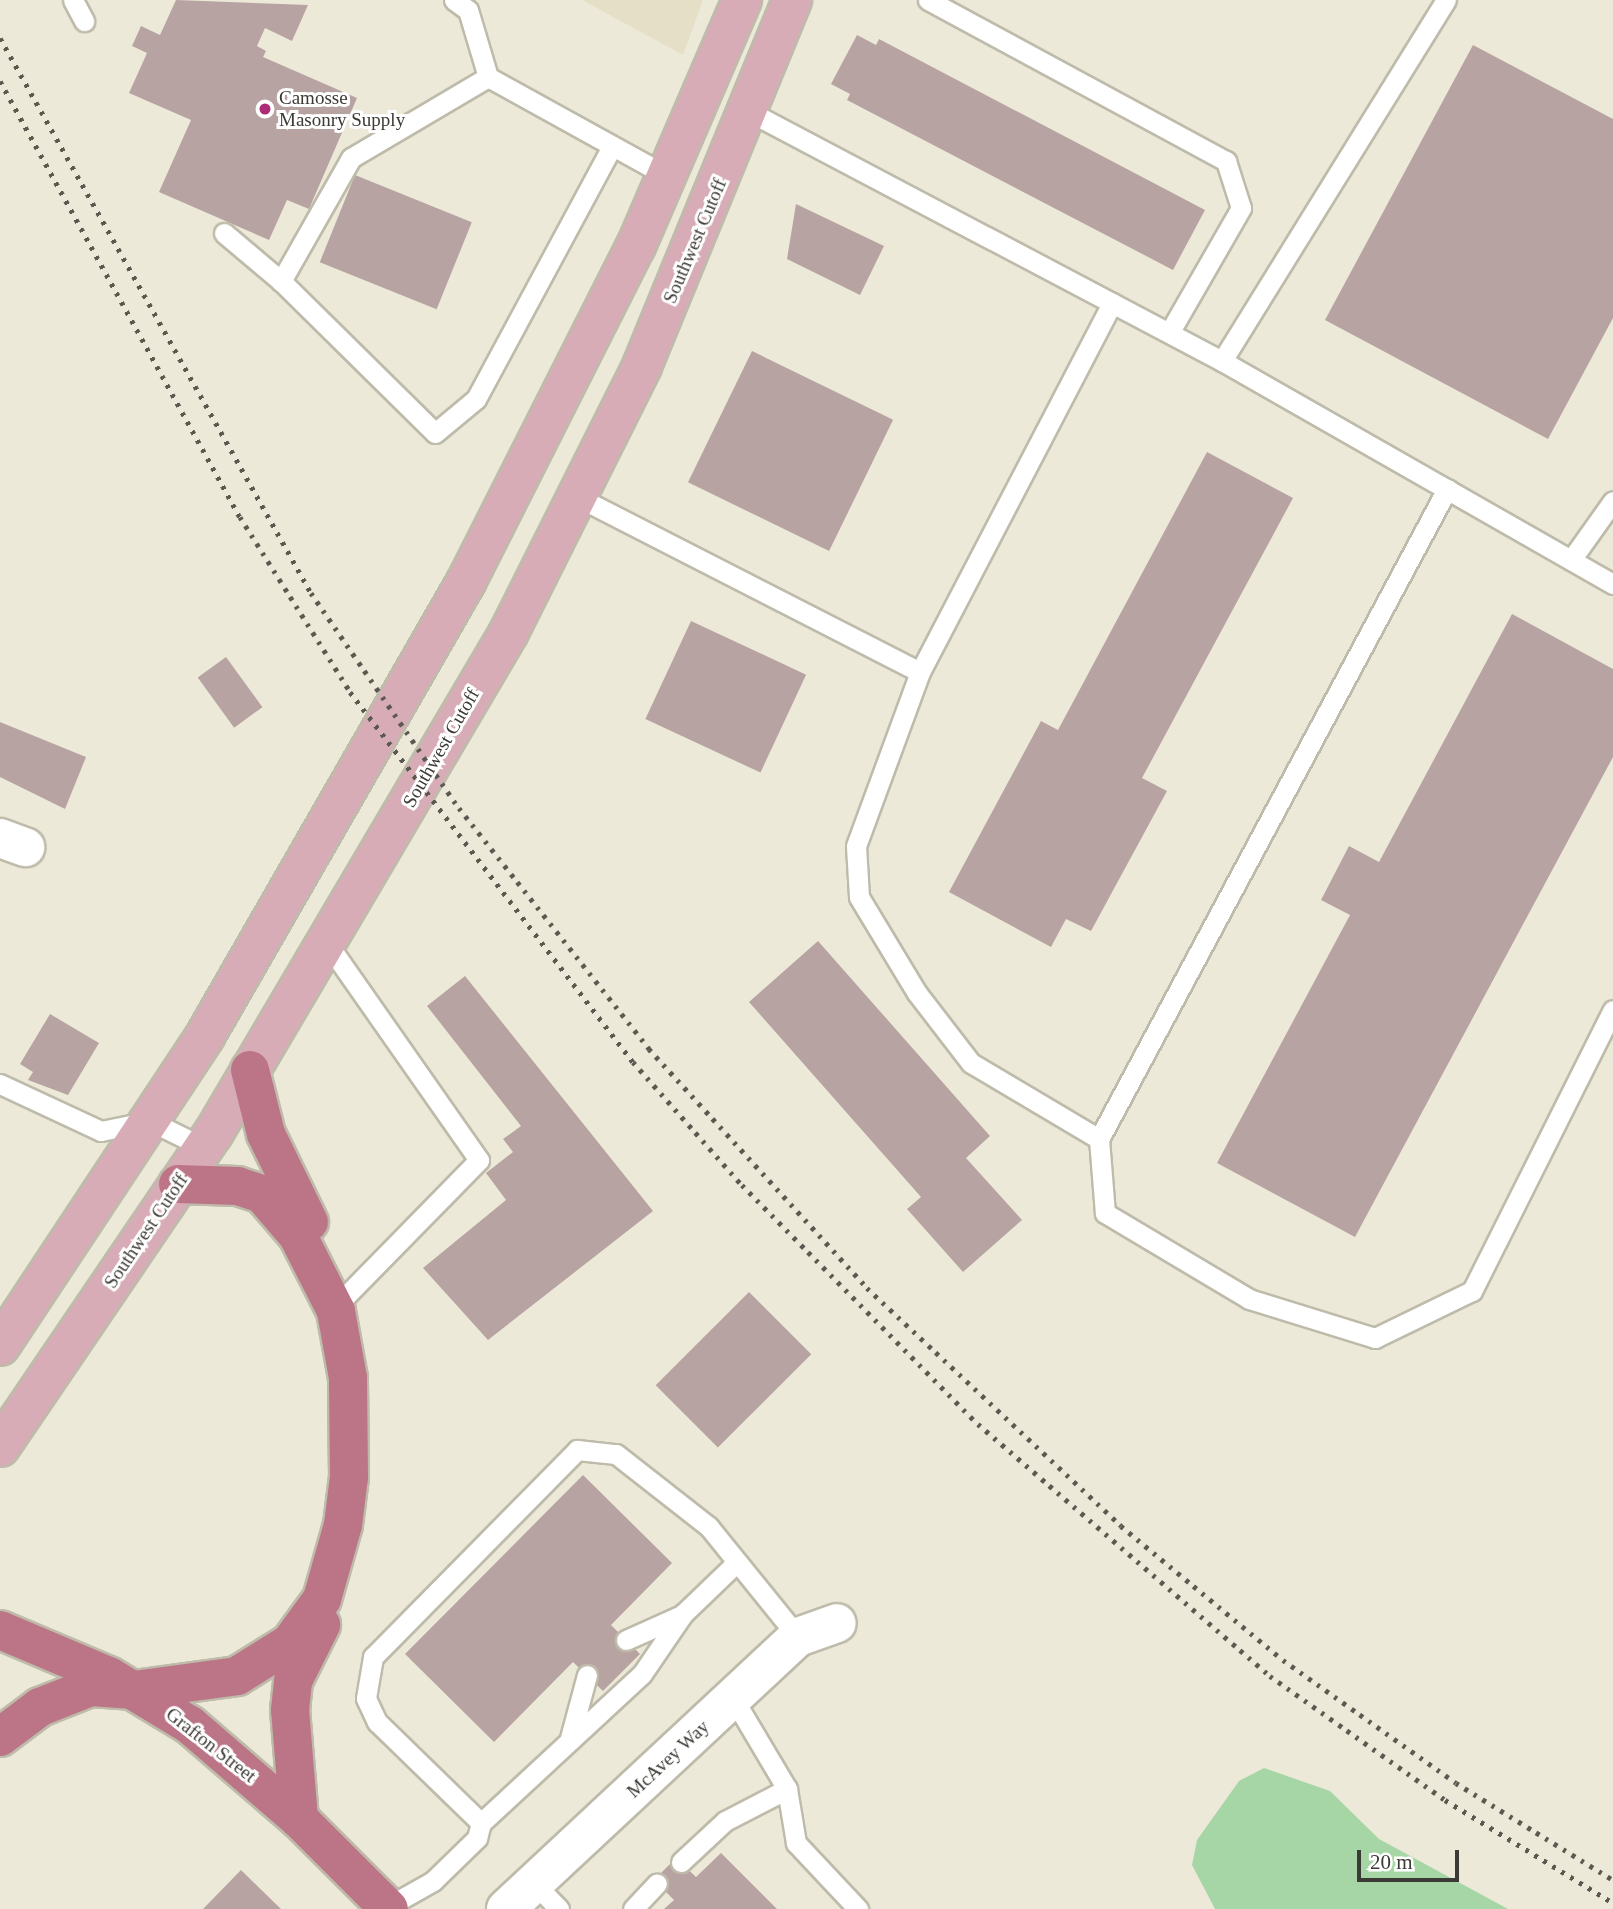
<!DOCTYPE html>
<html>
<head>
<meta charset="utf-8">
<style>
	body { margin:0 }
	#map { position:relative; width:1613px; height:1909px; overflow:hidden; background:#ede9d8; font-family:Georgia,serif }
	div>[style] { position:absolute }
	.built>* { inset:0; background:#e5dfc7 }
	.green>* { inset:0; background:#a7d6a6 }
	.building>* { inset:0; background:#b7a4a2; transform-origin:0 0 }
	.roads { filter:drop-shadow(2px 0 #bfbbaa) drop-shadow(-2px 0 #bfbbaa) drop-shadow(0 2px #bfbbaa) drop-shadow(0 -2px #bfbbaa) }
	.lane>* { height:19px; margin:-9.5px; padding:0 9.5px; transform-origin:9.5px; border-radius:9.5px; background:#fff }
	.street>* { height:38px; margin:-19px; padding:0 19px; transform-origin:19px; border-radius:19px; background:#fff }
	.primary>* { height:38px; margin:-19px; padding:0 19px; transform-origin:19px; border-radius:19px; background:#d7acb7 }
	.highway>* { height:38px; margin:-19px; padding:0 19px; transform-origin:19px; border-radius:19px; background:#bc7587 }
	.rail>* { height:5px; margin-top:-2.5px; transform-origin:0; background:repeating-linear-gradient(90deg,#5b5850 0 3.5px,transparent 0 10.5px) }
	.dots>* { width:19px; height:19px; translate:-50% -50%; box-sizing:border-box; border:4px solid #fff; border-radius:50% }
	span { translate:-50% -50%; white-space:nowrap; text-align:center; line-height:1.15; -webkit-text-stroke:6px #fff; paint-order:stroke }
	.poi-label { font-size:19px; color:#3c3a34 }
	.left { translate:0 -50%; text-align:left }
	.street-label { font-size:19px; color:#3c3a34 }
	.scale { position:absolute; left:1357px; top:1850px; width:102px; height:32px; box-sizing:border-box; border:4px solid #3c3a34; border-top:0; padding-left:9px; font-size:21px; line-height:24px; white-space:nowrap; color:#3c3a34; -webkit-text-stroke:5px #fff; paint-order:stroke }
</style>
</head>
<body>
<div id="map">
	<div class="built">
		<i style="clip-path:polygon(582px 0,703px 0,683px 55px)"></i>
	</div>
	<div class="green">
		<i style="clip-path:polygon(1264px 1768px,1330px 1791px,1379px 1839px,1508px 1909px,1215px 1909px,1192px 1865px,1197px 1840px,1239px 1781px)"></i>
	</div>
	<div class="building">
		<i style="clip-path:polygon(176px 0,308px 5px,292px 41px,265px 28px,257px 46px,266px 51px,263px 57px,357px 98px,309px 209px,287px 200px,269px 240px,159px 192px,191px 120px,129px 93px,147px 53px,132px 46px,141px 26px,160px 35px)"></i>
		<i style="clip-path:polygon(857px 35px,876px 45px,879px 39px,1205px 210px,1173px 270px,847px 100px,850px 94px,831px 84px)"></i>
		<i style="clip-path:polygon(1473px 45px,1613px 119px,1613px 318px,1548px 439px,1325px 320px)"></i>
		<i style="left:355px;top:175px;width:126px;height:94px;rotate:22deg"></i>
		<i style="clip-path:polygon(796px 204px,884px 246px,860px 295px,787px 259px)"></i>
		<i style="left:752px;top:351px;width:157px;height:146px;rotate:26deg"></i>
		<i style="clip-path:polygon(1207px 452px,1293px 498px,1142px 778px,1167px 791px,1091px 931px,1066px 919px,1051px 947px,949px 892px,1041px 721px,1058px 730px)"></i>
		<i style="clip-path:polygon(1512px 614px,1613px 669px,1613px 757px,1355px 1237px,1217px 1163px,1350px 915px,1321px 900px,1349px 846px,1379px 862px)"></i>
		<i style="left:691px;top:621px;width:127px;height:108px;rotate:25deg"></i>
		<i style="left:226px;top:657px;width:62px;height:35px;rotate:54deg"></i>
		<i style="clip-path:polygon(0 722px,86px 757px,65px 809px,0 777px)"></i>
		<i style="clip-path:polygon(818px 941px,990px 1136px,966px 1158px,1022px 1220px,963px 1272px,907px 1209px,921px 1197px,749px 1002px)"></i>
		<i style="clip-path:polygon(465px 976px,653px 1211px,488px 1340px,423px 1268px,506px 1200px,486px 1173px,513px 1152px,503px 1139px,521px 1126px,427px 1006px)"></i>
		<i style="clip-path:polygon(50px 1014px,99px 1043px,68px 1095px,28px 1080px,33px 1072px,20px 1064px)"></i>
		<i style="left:749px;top:1292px;width:88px;height:132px;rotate:45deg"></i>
		<i style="clip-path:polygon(583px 1475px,672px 1563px,611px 1625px,640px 1654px,603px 1691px,573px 1662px,494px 1742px,405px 1654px)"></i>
		<i style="clip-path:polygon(721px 1853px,777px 1909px,664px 1909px,674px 1900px,654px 1880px,676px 1858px,696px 1877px)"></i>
		<i style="clip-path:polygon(241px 1870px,281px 1909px,203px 1909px)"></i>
	</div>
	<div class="roads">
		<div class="lane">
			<i style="left:73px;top:0;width:24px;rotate:62deg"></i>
			<i style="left:454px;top:0;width:17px;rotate:36deg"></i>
			<i style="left:468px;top:10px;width:70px;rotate:73.4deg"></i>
			<i style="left:488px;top:77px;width:205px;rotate:28.9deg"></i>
			<i style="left:928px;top:0;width:339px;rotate:28.4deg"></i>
			<i style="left:1226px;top:161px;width:49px;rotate:72.3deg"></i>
			<i style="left:1241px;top:208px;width:144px;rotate:119.9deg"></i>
			<i style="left:488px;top:77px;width:159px;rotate:149.4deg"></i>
			<i style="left:351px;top:158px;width:142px;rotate:119.6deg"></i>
			<i style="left:281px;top:281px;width:216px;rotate:44.6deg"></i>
			<i style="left:435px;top:433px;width:53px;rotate:-39.7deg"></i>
			<i style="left:476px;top:399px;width:285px;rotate:-61.7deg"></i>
			<i style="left:748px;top:111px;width:536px;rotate:27.81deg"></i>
			<i style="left:1222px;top:361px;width:450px;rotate:29.7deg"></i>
			<i style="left:224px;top:233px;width:75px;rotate:40.1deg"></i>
			<i style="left:1222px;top:361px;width:425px;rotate:-58.2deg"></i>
			<i style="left:1447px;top:489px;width:737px;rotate:118.16deg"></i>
			<i style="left:1099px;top:1139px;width:74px;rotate:85.4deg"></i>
			<i style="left:1105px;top:1213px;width:168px;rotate:30.8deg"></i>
			<i style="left:1249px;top:1299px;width:132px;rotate:17.2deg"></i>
			<i style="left:1375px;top:1338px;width:108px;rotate:-25.9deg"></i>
			<i style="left:1472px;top:1291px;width:314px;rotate:-63.4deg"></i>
			<i style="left:576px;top:496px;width:386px;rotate:27.1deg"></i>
			<i style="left:920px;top:672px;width:416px;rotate:-62.5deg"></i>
			<i style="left:1571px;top:560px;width:72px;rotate:-54.6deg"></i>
			<i style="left:920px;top:672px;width:185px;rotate:110.2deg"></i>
			<i style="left:856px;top:846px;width:51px;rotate:86.6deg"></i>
			<i style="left:859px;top:897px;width:112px;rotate:58.9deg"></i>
			<i style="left:917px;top:993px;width:88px;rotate:52.4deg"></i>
			<i style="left:971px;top:1063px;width:149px;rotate:30.7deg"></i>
			<i style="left:327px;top:943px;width:265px;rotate:55deg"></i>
			<i style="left:479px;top:1160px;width:206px;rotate:134.4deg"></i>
			<i style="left:0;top:1084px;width:111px;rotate:25deg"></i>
			<i style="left:101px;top:1131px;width:50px;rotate:-11.5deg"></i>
			<i style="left:150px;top:1121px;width:59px;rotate:26.1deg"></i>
			<i style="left:626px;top:1640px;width:61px;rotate:-24.1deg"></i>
			<i style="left:733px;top:1698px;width:106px;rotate:59.3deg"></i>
			<i style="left:787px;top:1789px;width:55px;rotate:80.5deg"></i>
			<i style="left:796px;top:1843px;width:91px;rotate:46.8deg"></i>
			<i style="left:570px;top:1738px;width:65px;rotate:-74.9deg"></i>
			<i style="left:481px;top:1823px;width:219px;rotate:-42.8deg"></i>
			<i style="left:642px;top:1674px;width:73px;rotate:-55.7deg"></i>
			<i style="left:683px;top:1614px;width:75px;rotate:-43.9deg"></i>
			<i style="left:681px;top:1862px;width:60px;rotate:-43deg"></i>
			<i style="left:725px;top:1821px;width:70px;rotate:-27.3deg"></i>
			<i style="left:534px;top:1883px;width:36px;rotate:46deg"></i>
			<i style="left:387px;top:1907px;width:53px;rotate:-29.5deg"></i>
			<i style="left:433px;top:1881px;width:62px;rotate:-44.3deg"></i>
			<i style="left:477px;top:1838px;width:16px;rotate:-75deg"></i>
			<i style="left:481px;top:1823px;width:145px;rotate:-135.8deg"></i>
			<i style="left:377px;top:1722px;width:26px;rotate:-115deg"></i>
			<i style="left:366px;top:1698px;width:42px;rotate:-80.3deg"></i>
			<i style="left:373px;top:1657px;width:291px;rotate:-45.4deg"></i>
			<i style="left:577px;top:1450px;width:39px;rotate:6deg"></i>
			<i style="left:616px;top:1454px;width:118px;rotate:38.1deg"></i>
			<i style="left:709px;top:1527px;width:141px;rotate:51deg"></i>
			<i style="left:633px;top:1909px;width:35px;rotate:-47deg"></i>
		</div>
		<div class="street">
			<i style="left:0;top:838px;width:27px;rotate:20deg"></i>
			<i style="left:506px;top:1909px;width:399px;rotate:-43deg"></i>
			<i style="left:798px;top:1637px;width:41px;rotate:-19.7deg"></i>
		</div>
		<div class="primary">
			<i style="left:0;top:1346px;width:372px;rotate:-56.5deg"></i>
			<i style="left:205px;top:1036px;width:524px;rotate:-60.11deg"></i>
			<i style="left:466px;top:582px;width:377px;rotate:-63.2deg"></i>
			<i style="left:636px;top:246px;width:268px;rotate:-66.7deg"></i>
			<i style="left:0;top:1447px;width:379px;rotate:-55.8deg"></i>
			<i style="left:213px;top:1134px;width:583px;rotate:-59.47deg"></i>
			<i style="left:509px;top:632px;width:297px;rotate:-63.4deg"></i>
			<i style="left:642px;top:366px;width:396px;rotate:-67.7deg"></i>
		</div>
		<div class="highway">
			<i style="left:250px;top:1070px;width:66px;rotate:76deg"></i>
			<i style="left:266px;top:1134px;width:98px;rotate:64deg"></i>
			<i style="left:0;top:1630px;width:118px;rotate:22.9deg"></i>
			<i style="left:109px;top:1676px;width:95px;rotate:31.2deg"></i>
			<i style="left:190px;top:1725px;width:144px;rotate:40.8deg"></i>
			<i style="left:299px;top:1819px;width:127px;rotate:45deg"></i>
			<i style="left:0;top:1737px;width:50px;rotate:-36.9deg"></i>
			<i style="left:40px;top:1707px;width:55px;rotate:-21.4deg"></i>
			<i style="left:91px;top:1687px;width:43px;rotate:4deg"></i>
			<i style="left:134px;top:1690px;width:104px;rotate:-7.7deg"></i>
			<i style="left:237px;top:1676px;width:62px;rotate:-31.9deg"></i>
			<i style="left:290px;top:1643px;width:54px;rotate:-54deg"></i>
			<i style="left:322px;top:1599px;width:77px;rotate:-74.2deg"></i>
			<i style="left:343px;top:1525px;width:48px;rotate:-82.9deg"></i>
			<i style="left:349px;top:1477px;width:99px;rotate:-90.6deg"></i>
			<i style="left:348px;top:1378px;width:68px;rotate:-100.2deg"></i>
			<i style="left:336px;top:1311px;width:84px;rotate:-116.9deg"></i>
			<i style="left:298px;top:1236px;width:55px;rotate:-130.6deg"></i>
			<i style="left:262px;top:1194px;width:25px;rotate:-162deg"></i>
			<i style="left:238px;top:1186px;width:60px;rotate:-178.1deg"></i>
			<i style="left:299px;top:1819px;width:109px;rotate:-94.7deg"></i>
			<i style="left:290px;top:1710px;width:29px;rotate:-84deg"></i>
			<i style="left:293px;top:1681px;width:63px;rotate:-63.4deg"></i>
		</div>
	</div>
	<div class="rail">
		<i style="left:0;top:38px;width:636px;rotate:60.74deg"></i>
		<i style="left:311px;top:593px;width:261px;rotate:55.5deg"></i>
		<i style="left:459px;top:808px;width:307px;rotate:51.7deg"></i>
		<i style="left:649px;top:1049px;width:323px;rotate:47.6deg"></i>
		<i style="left:867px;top:1288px;width:348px;rotate:43.1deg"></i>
		<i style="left:1121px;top:1526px;width:210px;rotate:39.6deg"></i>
		<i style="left:1283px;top:1660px;width:212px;rotate:35.4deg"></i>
		<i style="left:1456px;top:1783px;width:185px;rotate:31.7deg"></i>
		<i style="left:0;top:81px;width:498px;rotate:61.2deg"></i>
		<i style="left:240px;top:517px;width:207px;rotate:57.8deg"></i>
		<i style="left:350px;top:692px;width:466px;rotate:52.6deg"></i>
		<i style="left:633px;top:1062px;width:164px;rotate:48.5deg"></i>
		<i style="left:742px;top:1185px;width:336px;rotate:45.4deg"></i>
		<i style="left:978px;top:1424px;width:386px;rotate:40.8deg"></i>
		<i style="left:1270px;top:1676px;width:214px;rotate:35.3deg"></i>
		<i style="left:1445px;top:1800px;width:197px;rotate:31.5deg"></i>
	</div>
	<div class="dots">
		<i style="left:265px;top:109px;background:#ae2b76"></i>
	</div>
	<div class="poi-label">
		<span class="left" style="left:279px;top:109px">Camosse<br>Masonry Supply</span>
	</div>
	<div class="street-label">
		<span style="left:695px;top:241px;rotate:-67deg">Southwest Cutoff</span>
		<span style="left:441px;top:748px;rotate:-60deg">Southwest Cutoff</span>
		<span style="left:146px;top:1231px;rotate:-56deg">Southwest Cutoff</span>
		<span style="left:211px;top:1745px;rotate:38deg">Grafton Street</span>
		<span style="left:668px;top:1759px;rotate:-43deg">McAvey Way</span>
	</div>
	<div class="scale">20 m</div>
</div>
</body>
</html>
